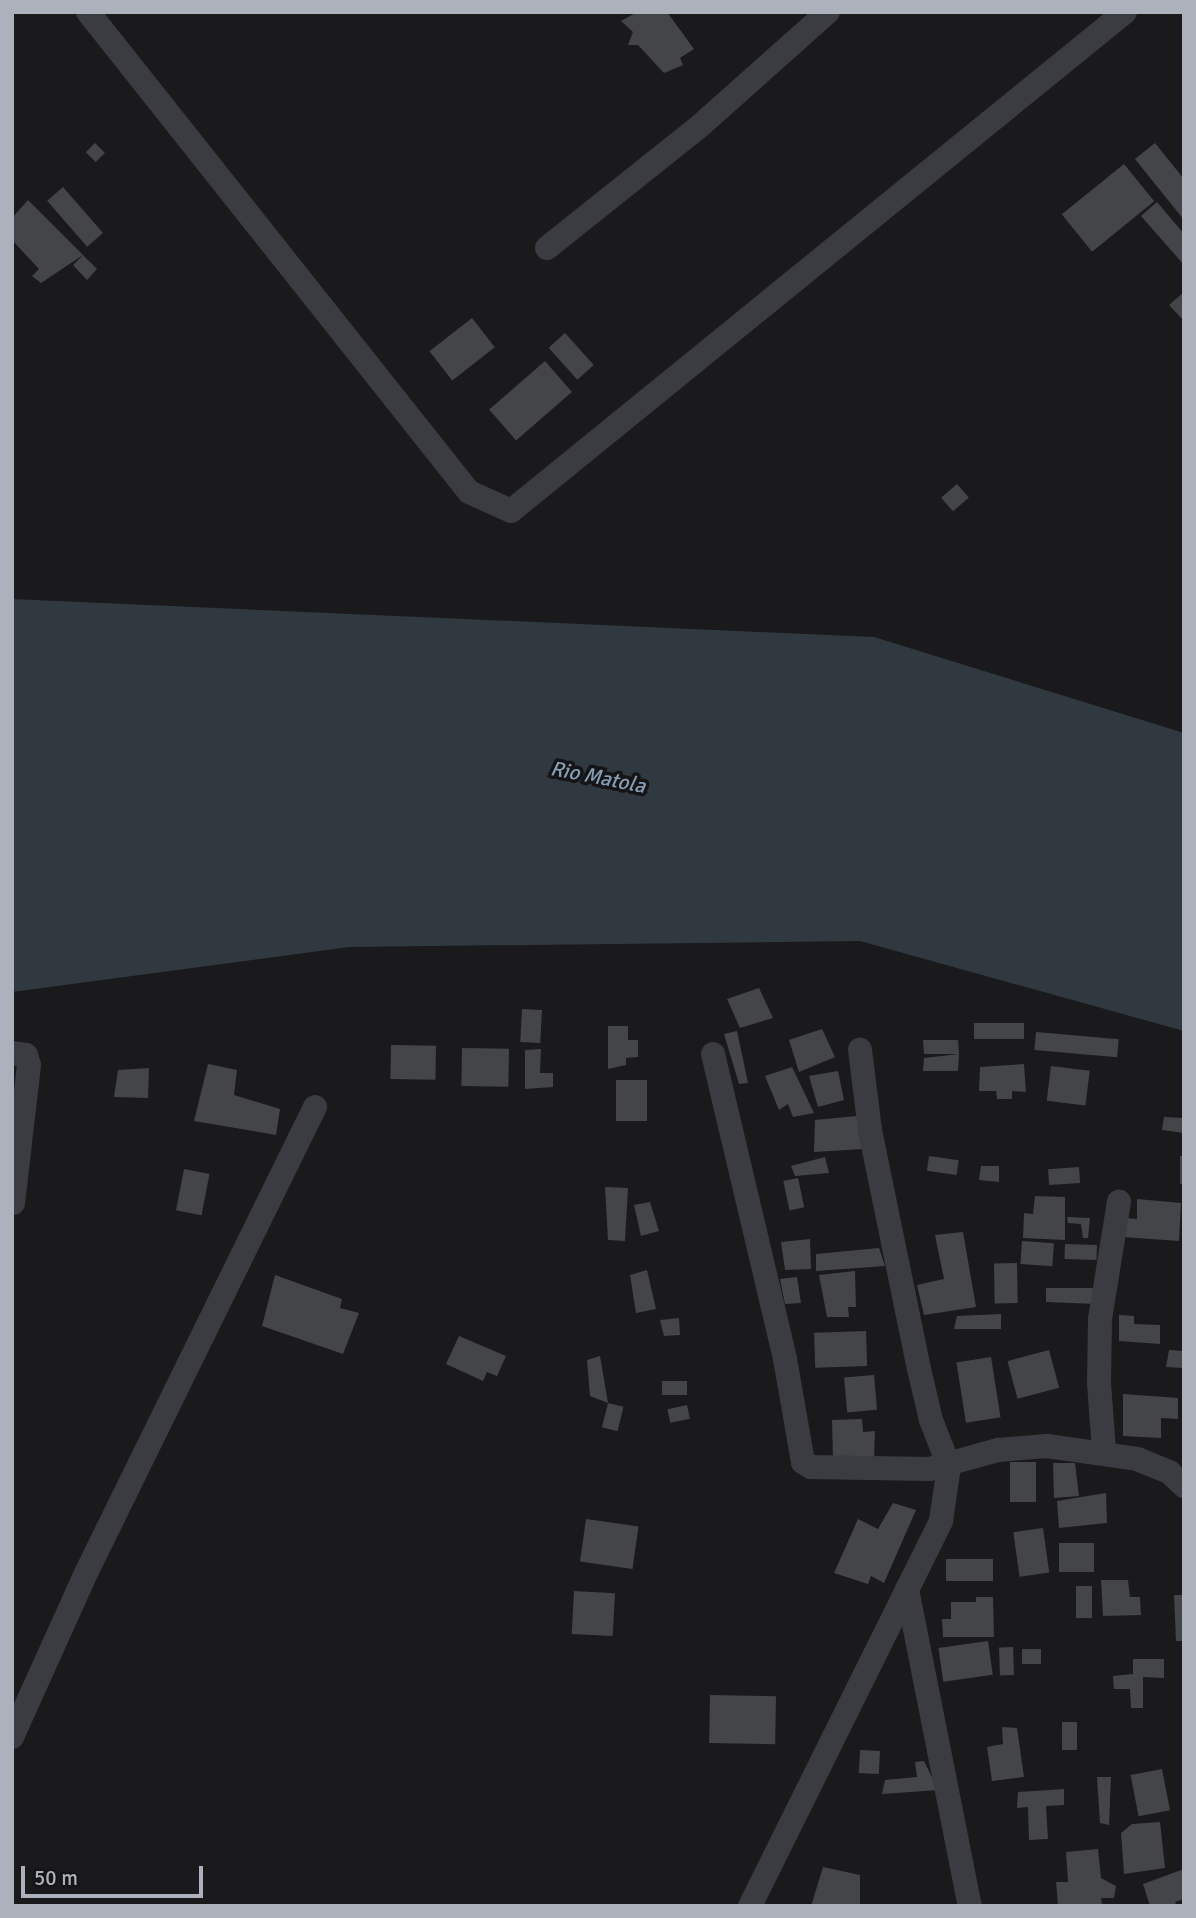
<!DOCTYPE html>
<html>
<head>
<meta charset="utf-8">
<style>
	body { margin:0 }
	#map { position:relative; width:1196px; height:1918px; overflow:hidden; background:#1a1a1c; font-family:Signika,sans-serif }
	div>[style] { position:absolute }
	.water>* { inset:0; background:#303840 }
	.building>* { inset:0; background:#444549; transform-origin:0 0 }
	.minor>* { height:24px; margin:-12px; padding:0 12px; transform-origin:12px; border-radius:12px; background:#3b3c41 }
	span { translate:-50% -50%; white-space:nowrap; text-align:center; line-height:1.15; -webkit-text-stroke:7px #151517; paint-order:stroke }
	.water-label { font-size:21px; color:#869db4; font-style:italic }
	.frame { position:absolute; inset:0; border:14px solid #adb1bb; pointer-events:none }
	.scale { position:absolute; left:21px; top:1866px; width:182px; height:32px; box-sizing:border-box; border:4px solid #adb1bb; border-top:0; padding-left:9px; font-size:21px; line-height:24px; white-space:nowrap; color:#adb1bb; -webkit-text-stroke:5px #151517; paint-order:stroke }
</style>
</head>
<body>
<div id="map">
	<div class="water">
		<i style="clip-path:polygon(12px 599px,874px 637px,1184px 733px,1184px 1031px,860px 941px,349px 947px,12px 992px)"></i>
	</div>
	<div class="building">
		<i style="clip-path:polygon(637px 12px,667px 12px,694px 49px,680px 58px,683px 65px,664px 73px,638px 45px,628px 45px,633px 32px,621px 21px)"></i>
		<i style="left:95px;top:143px;width:14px;height:13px;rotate:45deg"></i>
		<i style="clip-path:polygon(1155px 143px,1184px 179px,1184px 220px,1135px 159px)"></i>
		<i style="left:1124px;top:164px;width:48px;height:80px;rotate:51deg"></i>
		<i style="left:63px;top:187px;width:61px;height:21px;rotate:49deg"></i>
		<i style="clip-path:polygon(28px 200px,97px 269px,87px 280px,73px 265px,83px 255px,41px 283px,32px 276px,39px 269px,12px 240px,12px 218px)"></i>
		<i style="clip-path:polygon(1157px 202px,1184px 234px,1184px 265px,1141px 216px)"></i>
		<i style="clip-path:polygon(1184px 292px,1184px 321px,1169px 305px)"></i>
		<i style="left:472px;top:318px;width:37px;height:54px;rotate:52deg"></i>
		<i style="left:565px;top:333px;width:43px;height:22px;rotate:48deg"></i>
		<i style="left:545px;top:361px;width:41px;height:74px;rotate:49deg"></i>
		<i style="left:957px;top:484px;width:18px;height:21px;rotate:49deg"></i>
		<i style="clip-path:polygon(759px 988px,773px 1018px,740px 1028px,727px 999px)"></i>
		<i style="left:522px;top:1009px;width:20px;height:33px;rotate:3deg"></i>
		<i style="left:974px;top:1023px;width:50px;height:16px"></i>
		<i style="clip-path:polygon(608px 1026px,628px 1026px,628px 1040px,638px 1040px,638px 1057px,626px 1058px,626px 1065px,608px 1069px)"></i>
		<i style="clip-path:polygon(822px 1029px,835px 1057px,799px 1072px,789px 1040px)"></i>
		<i style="clip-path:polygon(737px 1031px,748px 1083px,739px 1084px,724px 1034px)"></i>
		<i style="left:1036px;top:1032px;width:83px;height:18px;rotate:5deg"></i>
		<i style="clip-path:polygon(923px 1040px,958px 1040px,959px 1054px,958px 1071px,923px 1071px,924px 1058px,959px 1054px,924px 1054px)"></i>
		<i style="left:391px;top:1045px;width:45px;height:34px;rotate:1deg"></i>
		<i style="left:462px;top:1048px;width:47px;height:38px;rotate:1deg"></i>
		<i style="clip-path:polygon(541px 1049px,540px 1073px,553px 1073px,553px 1087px,525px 1089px,525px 1050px)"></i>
		<i style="clip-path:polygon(208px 1064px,237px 1070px,234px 1095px,280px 1109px,276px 1135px,194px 1121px)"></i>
		<i style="clip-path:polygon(1024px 1064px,1026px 1092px,1012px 1091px,1012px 1099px,997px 1099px,996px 1091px,979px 1091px,980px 1067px)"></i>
		<i style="left:1051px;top:1066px;width:39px;height:35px;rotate:7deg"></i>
		<i style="clip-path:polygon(792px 1067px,814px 1113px,793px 1117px,788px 1104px,779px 1110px,765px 1076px)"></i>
		<i style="clip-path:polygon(149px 1068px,148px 1098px,114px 1097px,118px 1070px)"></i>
		<i style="clip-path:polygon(838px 1071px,844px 1100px,818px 1107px,809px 1076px)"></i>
		<i style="left:616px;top:1080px;width:31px;height:41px"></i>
		<i style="clip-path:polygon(857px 1116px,863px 1149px,814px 1152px,815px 1120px)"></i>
		<i style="clip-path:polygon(1164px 1117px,1184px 1118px,1184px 1133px,1162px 1130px)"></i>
		<i style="left:929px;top:1156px;width:30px;height:15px;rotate:8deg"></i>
		<i style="left:1180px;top:1156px;width:4px;height:28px"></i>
		<i style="clip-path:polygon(825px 1157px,829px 1173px,795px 1176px,791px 1166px)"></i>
		<i style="clip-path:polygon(981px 1166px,999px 1166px,999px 1182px,979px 1180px)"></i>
		<i style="left:1079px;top:1167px;width:16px;height:31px;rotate:86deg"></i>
		<i style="left:184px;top:1169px;width:26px;height:42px;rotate:11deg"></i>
		<i style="left:798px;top:1178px;width:30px;height:15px;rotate:78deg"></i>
		<i style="clip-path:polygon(605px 1187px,628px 1188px,625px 1241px,608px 1240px)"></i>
		<i style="clip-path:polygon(1035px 1196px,1065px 1197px,1065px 1240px,1023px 1238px,1024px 1213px,1033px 1214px)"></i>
		<i style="clip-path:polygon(1137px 1199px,1181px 1203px,1179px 1241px,1123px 1237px,1124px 1218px,1137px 1219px)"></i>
		<i style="clip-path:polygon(650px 1202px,659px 1231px,641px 1236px,634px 1205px)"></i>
		<i style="clip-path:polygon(1067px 1217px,1090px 1218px,1088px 1238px,1083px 1238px,1081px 1224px,1068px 1223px)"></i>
		<i style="clip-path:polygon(963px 1232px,976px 1307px,924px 1315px,917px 1285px,944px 1279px,935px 1235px)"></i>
		<i style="clip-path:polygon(810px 1239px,811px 1269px,785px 1270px,781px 1242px)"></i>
		<i style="left:1022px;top:1241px;width:32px;height:23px;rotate:4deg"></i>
		<i style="left:1065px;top:1244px;width:32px;height:15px;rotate:2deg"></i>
		<i style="clip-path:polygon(879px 1248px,885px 1266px,816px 1271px,816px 1254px)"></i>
		<i style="left:1017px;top:1263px;width:40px;height:23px;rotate:89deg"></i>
		<i style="clip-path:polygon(647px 1270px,656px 1309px,636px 1313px,630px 1275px)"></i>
		<i style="clip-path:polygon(855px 1271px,856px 1307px,848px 1307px,849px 1317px,827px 1317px,819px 1275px)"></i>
		<i style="clip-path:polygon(275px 1275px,342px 1299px,340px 1308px,359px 1313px,343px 1354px,262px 1326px)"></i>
		<i style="clip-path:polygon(797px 1277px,801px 1303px,785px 1304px,780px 1279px)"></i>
		<i style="clip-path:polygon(1046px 1288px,1095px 1288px,1096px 1304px,1046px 1302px)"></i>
		<i style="clip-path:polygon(1001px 1314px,1001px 1329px,954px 1329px,957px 1316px)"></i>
		<i style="clip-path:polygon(1119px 1315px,1134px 1316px,1134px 1324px,1160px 1325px,1160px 1344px,1119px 1341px)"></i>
		<i style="clip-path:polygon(679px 1318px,680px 1335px,664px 1336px,660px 1320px)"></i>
		<i style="left:866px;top:1331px;width:35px;height:52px;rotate:88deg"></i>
		<i style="clip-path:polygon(459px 1336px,506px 1356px,497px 1376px,487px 1372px,483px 1381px,446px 1364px)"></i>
		<i style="left:1049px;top:1350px;width:39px;height:43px;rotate:75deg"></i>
		<i style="clip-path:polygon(1169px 1350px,1184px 1351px,1184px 1368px,1166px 1367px)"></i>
		<i style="clip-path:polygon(600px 1356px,608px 1403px,590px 1396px,587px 1360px)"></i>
		<i style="left:991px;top:1357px;width:61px;height:35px;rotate:81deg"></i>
		<i style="left:874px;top:1375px;width:35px;height:30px;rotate:85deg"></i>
		<i style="left:662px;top:1381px;width:25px;height:14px"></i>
		<i style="clip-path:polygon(1123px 1394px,1178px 1398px,1178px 1419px,1161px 1418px,1161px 1438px,1123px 1436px)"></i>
		<i style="left:608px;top:1403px;width:16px;height:25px;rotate:14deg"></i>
		<i style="left:687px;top:1405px;width:14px;height:20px;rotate:78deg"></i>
		<i style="clip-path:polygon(862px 1419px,863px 1432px,875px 1431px,874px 1461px,833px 1460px,832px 1420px)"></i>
		<i style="left:1010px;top:1462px;width:26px;height:40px"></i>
		<i style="clip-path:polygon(1053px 1463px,1075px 1463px,1079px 1496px,1054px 1498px)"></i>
		<i style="clip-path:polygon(1106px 1493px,1107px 1523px,1059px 1528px,1057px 1501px)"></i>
		<i style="clip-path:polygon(893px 1503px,916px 1510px,884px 1583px,871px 1576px,868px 1584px,834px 1573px,858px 1519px,878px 1529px)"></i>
		<i style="left:586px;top:1519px;width:53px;height:43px;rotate:8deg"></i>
		<i style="left:1043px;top:1528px;width:45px;height:30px;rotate:82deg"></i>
		<i style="left:1059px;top:1543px;width:35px;height:29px"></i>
		<i style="left:993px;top:1559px;width:22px;height:47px;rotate:90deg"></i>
		<i style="clip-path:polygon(1101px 1580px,1128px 1580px,1130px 1597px,1140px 1597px,1141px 1615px,1103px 1616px)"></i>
		<i style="left:1076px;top:1586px;width:16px;height:32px"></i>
		<i style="left:574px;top:1591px;width:41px;height:43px;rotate:3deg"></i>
		<i style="clip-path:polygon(1174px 1595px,1184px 1595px,1184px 1641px,1176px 1641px)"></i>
		<i style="clip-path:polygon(976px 1597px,993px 1597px,994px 1637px,943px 1637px,942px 1619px,951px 1619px,951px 1602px,976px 1602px)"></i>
		<i style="left:988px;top:1641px;width:34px;height:50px;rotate:82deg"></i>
		<i style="left:1013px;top:1647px;width:28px;height:14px;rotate:88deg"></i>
		<i style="left:1022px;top:1649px;width:19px;height:15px"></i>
		<i style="clip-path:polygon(1133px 1659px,1164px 1659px,1164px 1678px,1143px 1677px,1143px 1708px,1131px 1708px,1130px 1689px,1114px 1689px,1113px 1676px,1133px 1674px)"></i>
		<i style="left:710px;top:1695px;width:66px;height:48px;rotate:1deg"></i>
		<i style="left:1077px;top:1722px;width:28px;height:15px;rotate:90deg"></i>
		<i style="clip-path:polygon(1002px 1727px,1017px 1728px,1024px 1777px,992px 1781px,987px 1747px,1003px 1744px)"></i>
		<i style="left:860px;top:1750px;width:20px;height:23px;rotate:3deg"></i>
		<i style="clip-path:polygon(924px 1761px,938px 1790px,882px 1794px,885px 1780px,917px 1777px,915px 1762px)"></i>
		<i style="left:1162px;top:1769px;width:42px;height:32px;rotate:79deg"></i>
		<i style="clip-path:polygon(1097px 1777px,1111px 1777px,1109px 1825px,1100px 1823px)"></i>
		<i style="clip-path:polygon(1064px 1789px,1064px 1805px,1046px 1806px,1048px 1839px,1029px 1840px,1028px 1807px,1017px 1808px,1018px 1792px)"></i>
		<i style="clip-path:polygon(1160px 1822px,1165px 1868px,1124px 1874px,1121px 1833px,1132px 1824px)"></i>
		<i style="clip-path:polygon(1098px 1849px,1101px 1878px,1116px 1886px,1114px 1898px,1101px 1898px,1102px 1906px,1058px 1905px,1056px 1882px,1068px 1882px,1066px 1852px)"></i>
		<i style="clip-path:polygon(823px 1867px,860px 1875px,860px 1906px,811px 1906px)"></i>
		<i style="clip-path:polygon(1184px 1869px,1184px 1899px,1175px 1902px,1177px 1906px,1150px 1906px,1143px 1884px)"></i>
	</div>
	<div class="minor">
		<i style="left:88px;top:12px;width:613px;rotate:51.56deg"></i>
		<i style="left:469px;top:492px;width:46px;rotate:24.3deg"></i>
		<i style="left:511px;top:511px;width:791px;rotate:-39.1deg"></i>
		<i style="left:547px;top:248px;width:197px;rotate:-38.6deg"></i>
		<i style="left:701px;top:125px;width:170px;rotate:-41.7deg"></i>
		<i style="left:12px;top:1053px;width:14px;rotate:8deg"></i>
		<i style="left:26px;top:1055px;width:10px;rotate:73deg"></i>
		<i style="left:29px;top:1065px;width:139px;rotate:96.6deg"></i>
		<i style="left:713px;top:1054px;width:313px;rotate:76.7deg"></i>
		<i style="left:785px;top:1359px;width:105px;rotate:80.1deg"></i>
		<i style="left:803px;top:1462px;width:9px;rotate:32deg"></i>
		<i style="left:811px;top:1467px;width:118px;rotate:1deg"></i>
		<i style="left:929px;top:1469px;width:72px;rotate:-15.4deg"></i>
		<i style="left:998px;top:1450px;width:49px;rotate:-4.7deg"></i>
		<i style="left:1047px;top:1446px;width:91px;rotate:8.2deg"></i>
		<i style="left:1137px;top:1459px;width:35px;rotate:22deg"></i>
		<i style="left:1169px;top:1472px;width:21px;rotate:43deg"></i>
		<i style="left:1104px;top:1451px;width:68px;rotate:-94.2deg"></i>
		<i style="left:1099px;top:1383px;width:64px;rotate:-89.1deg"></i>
		<i style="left:1100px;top:1319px;width:119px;rotate:-80.8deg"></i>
		<i style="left:907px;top:1589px;width:323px;rotate:78.8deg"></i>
		<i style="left:12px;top:1737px;width:182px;rotate:-65.7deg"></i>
		<i style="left:87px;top:1571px;width:517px;rotate:-63.83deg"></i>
		<i style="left:750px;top:1906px;width:430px;rotate:-63.6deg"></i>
		<i style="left:941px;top:1521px;width:56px;rotate:-81.7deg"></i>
		<i style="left:949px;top:1466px;width:49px;rotate:-111.4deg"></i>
		<i style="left:931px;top:1420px;width:52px;rotate:-103.2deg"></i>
		<i style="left:919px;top:1369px;width:244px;rotate:-101.6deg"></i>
		<i style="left:870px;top:1130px;width:81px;rotate:-97.1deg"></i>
	</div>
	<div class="water-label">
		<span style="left:598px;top:777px;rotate:11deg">Rio Matola</span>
	</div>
	<div class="frame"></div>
	<div class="scale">50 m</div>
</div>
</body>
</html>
